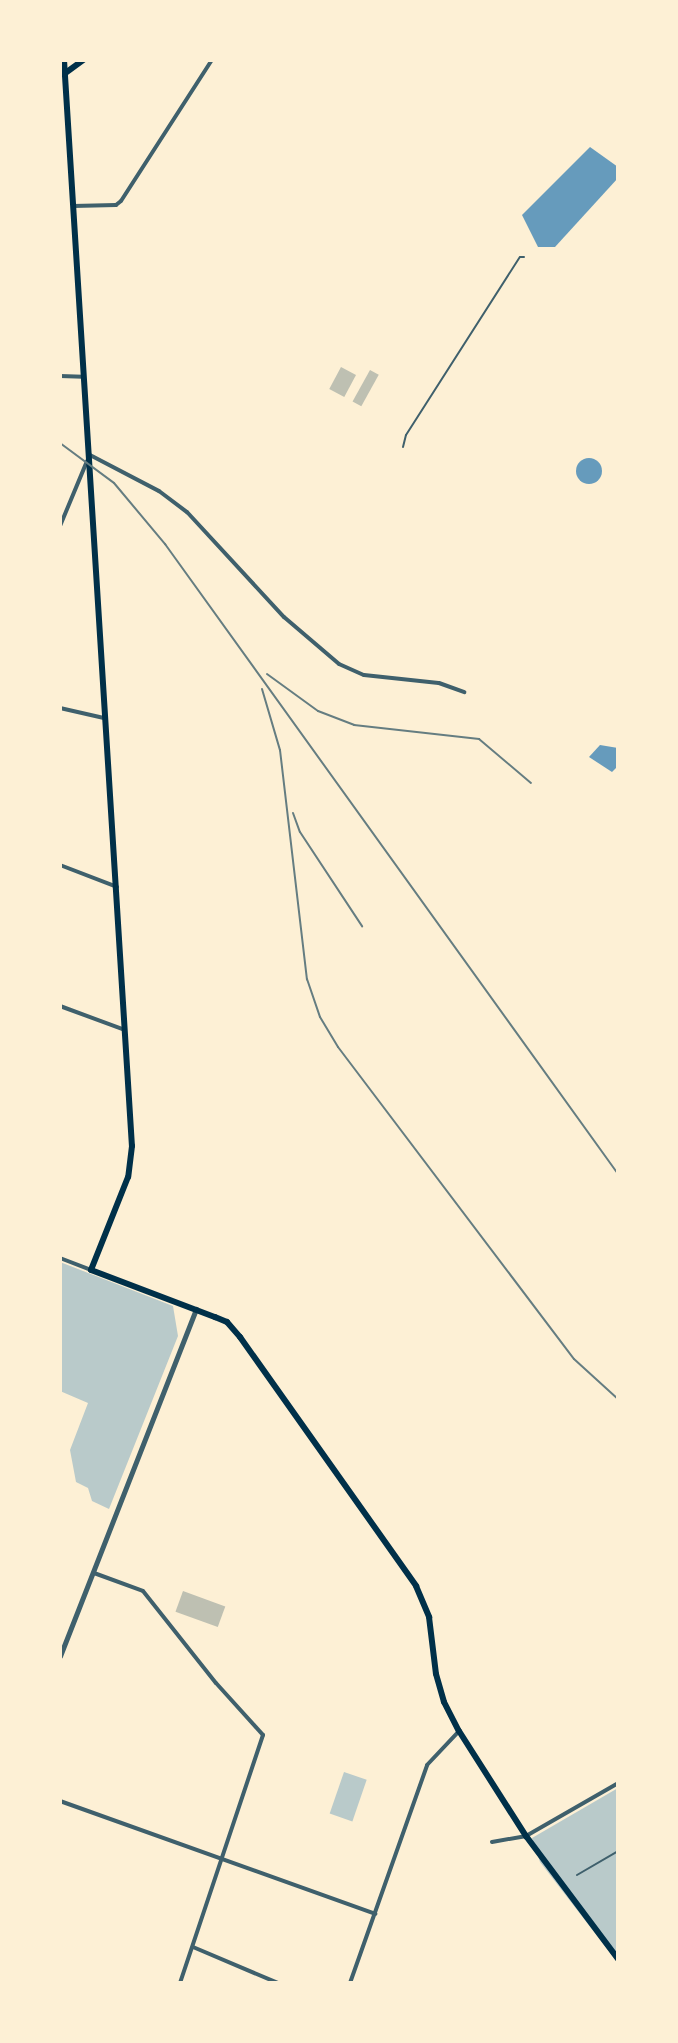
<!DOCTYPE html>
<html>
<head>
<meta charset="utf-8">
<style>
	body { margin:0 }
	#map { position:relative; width:678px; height:2043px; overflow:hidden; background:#fdf0d5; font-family:"Open Sans",sans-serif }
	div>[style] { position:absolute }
	.green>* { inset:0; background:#b9caca; transform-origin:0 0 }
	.water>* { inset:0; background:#669bbc }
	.round { border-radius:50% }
	.building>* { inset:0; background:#bec0b2; transform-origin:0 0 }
	.service>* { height:2px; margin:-1px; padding:0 1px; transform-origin:1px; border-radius:1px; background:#3f606c }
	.minor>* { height:4px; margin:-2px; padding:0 2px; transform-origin:2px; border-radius:2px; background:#3f606c }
	.tertiary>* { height:5px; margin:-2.5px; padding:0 2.5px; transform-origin:2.5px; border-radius:2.5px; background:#3f606c }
	.secondary>* { height:6px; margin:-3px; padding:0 3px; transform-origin:3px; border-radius:3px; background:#003049 }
	.rail>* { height:2px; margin:-1px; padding:0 1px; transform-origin:1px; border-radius:1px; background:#657d81 }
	span { translate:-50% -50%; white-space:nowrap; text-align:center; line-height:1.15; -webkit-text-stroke:8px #fdf0d5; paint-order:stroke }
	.frame { position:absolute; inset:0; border:62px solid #fdf0d5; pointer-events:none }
</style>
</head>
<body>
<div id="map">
	<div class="green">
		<i style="clip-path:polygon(60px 1262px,173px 1306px,178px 1336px,109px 1509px,92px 1501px,88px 1488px,76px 1482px,70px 1450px,88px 1403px,60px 1391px)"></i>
		<i style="left:344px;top:1772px;width:24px;height:44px;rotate:19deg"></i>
		<i style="clip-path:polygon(618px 1788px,618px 1963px,540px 1862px,532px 1838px)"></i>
	</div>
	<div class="water">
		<i style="clip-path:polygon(590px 147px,618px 167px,618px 178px,555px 247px,538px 247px,522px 215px)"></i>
		<i class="round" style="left:576px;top:458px;width:26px;height:26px"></i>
		<i style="clip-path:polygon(600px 745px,618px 748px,618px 766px,612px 772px,589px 757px)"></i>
	</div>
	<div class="building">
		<i style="left:341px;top:367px;width:17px;height:25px;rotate:28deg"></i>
		<i style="left:370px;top:370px;width:10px;height:36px;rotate:29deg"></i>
		<i style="left:183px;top:1591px;width:45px;height:22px;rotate:20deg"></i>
	</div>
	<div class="service">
		<i style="left:403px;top:447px;width:12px;rotate:-76deg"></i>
		<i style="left:406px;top:435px;width:211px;rotate:-57.4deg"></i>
		<i style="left:520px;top:257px;width:4px"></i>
		<i style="left:577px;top:1875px;width:48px;rotate:-30.3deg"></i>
	</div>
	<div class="minor">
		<i style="left:73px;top:206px;width:43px;rotate:-1.3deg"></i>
		<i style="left:116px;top:205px;width:6px;rotate:-39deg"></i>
		<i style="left:121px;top:201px;width:168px;rotate:-57.2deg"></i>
		<i style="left:60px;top:376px;width:23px;rotate:2deg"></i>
		<i style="left:90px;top:455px;width:78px;rotate:27.6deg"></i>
		<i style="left:159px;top:491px;width:35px;rotate:37deg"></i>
		<i style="left:187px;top:512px;width:143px;rotate:47.3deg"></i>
		<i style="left:284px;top:617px;width:72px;rotate:40.5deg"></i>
		<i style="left:339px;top:664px;width:27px;rotate:24deg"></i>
		<i style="left:364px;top:675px;width:75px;rotate:6.1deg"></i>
		<i style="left:439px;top:683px;width:27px;rotate:20deg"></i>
		<i style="left:60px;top:526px;width:70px;rotate:-67.4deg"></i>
		<i style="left:60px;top:708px;width:45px;rotate:12.8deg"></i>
		<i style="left:60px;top:865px;width:61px;rotate:21.1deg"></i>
		<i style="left:60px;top:1006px;width:69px;rotate:20.3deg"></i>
		<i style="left:60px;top:1258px;width:33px;rotate:21deg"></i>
		<i style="left:94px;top:1573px;width:52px;rotate:20.2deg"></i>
		<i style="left:143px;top:1591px;width:117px;rotate:51.6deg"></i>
		<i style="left:216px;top:1683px;width:70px;rotate:47.9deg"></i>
		<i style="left:263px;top:1735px;width:262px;rotate:108.5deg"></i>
		<i style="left:60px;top:1801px;width:335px;rotate:19.7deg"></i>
		<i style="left:492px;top:1842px;width:35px;rotate:-10deg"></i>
		<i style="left:526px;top:1836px;width:106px;rotate:-29.9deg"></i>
		<i style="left:193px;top:1947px;width:92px;rotate:23deg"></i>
		<i style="left:350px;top:1983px;width:231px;rotate:-70.5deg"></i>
		<i style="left:427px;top:1765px;width:47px;rotate:-46.7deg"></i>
	</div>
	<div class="tertiary">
		<i style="left:60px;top:1656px;width:373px;rotate:-68.6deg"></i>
	</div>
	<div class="secondary">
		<i style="left:64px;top:60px;width:1088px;rotate:86.42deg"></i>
		<i style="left:132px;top:1146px;width:31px;rotate:97deg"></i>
		<i style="left:128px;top:1177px;width:100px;rotate:111.7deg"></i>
		<i style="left:91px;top:1270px;width:133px;rotate:20.8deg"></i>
		<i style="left:215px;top:1317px;width:13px;rotate:23deg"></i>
		<i style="left:227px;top:1322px;width:20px;rotate:49deg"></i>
		<i style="left:240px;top:1337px;width:305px;rotate:54.7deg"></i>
		<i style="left:416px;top:1586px;width:34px;rotate:67deg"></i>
		<i style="left:429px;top:1617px;width:57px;rotate:83deg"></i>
		<i style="left:436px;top:1674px;width:29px;rotate:74deg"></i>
		<i style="left:444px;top:1702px;width:33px;rotate:63deg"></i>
		<i style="left:459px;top:1731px;width:125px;rotate:57.5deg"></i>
		<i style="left:526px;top:1836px;width:154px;rotate:53.2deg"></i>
		<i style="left:64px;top:74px;width:24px;rotate:-36deg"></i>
	</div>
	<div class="rail">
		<i style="left:60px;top:443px;width:67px;rotate:36.5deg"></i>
		<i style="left:114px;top:483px;width:80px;rotate:50.1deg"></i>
		<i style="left:165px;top:544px;width:776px;rotate:54.28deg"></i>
		<i style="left:267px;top:674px;width:63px;rotate:36deg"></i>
		<i style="left:318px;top:711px;width:39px;rotate:21deg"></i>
		<i style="left:354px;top:725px;width:126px;rotate:6.4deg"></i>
		<i style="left:479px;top:739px;width:68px;rotate:40.2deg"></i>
		<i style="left:262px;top:689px;width:64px;rotate:73.6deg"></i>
		<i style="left:280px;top:750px;width:231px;rotate:83.3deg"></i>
		<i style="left:307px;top:979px;width:40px;rotate:71.1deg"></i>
		<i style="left:320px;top:1017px;width:35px;rotate:59deg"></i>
		<i style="left:338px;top:1047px;width:391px;rotate:52.9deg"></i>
		<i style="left:574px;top:1359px;width:59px;rotate:42.3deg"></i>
		<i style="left:293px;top:813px;width:20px;rotate:70deg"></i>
		<i style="left:300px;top:832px;width:113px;rotate:56.6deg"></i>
	</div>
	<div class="frame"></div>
</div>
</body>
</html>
